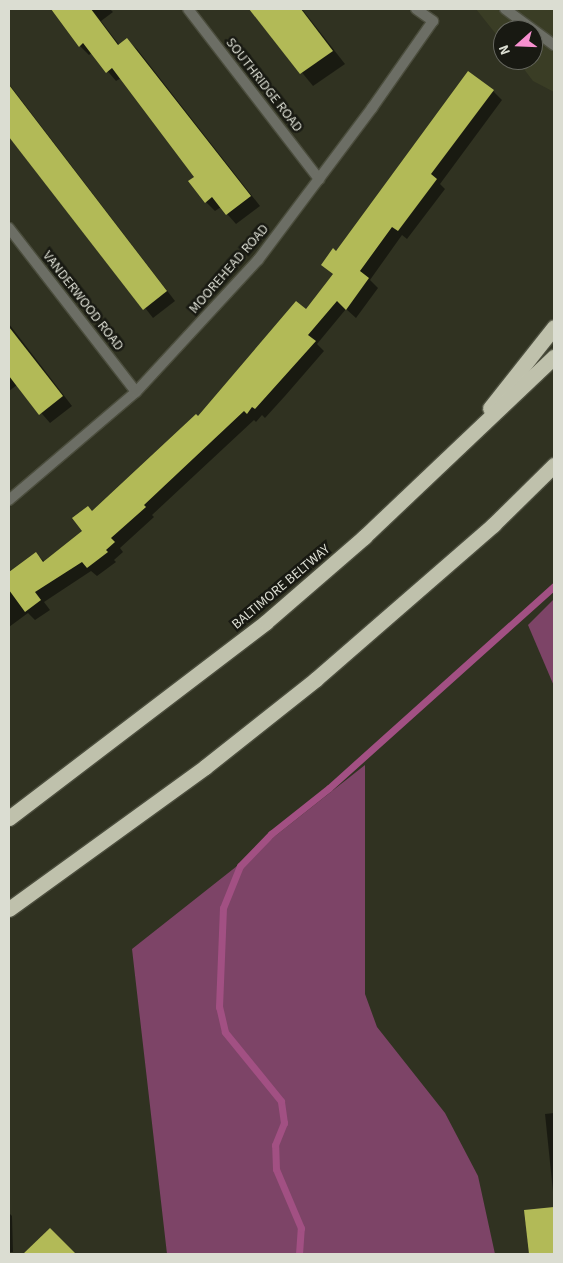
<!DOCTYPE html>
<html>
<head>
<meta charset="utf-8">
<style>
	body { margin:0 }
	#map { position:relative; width:563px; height:1263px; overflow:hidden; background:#303221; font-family:"Source Sans 3",sans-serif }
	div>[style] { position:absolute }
	.built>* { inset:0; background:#3a3d25 }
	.green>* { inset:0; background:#7d4467 }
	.shadow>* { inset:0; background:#0007 }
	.stream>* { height:7px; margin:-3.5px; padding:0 3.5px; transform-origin:3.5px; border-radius:3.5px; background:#a25083 }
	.building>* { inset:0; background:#b2ba57 }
	.roads { filter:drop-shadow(1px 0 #4b4d3d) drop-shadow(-1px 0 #4b4d3d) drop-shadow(0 1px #4b4d3d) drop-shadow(0 -1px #4b4d3d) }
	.lane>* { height:10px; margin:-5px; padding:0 5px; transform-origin:5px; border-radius:5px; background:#6c6e65 }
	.street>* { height:10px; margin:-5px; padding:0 5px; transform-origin:5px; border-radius:5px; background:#6c6e65 }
	.highway>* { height:15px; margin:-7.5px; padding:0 7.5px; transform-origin:7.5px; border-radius:7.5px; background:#bfc1ac }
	span { translate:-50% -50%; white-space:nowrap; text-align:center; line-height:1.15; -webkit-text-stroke:5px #181912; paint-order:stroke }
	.street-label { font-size:14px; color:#dbddd2 }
	.frame { position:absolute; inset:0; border:10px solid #dbddd2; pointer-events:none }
	.north { position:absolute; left:493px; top:20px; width:50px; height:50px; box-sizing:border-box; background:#181912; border:1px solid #66675f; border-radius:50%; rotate:250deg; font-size:14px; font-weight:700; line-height:20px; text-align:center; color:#dbddd2 }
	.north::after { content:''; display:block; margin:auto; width:18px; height:22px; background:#f790cf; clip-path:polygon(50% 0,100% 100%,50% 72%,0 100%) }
</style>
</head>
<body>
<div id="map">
	<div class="built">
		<i style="clip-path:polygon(476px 9px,554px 9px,554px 92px,533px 81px,517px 60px,533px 60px,533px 30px,503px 30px,503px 43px)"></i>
	</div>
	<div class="green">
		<i style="clip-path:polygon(554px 599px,554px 686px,528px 625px)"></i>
		<i style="clip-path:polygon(365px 765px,365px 994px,377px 1027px,445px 1113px,478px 1176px,495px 1254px,167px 1254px,132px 949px)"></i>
	</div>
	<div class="shadow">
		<i style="clip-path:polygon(53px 9px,110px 9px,113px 12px,101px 21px,120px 46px,127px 40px,137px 49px,260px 206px,236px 224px,221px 207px,215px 211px,206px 202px,195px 178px,121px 78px,116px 81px,92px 53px,89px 55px,80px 46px)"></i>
		<i style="clip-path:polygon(250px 9px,302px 9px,345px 64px,313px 86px)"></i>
		<i style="clip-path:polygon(9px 84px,175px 301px,153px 318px,9px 134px)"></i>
		<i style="clip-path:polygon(493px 91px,502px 100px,440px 184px,445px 189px,407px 239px,402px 235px,370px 280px,378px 288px,356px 318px,346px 309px,317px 344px,324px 351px,285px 396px,265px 418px,262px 415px,256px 422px,254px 420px,152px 515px,154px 517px,120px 548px,123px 552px,114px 560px,116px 562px,97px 576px,91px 571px,44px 602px,50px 610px,35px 620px,28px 613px,9px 627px,9px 575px,36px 554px,45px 562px,84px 531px,93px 512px,198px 418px,306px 311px,334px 275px,322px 265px)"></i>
		<i style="clip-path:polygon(9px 324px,72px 406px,50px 423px,17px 385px,9px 391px)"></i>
		<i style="clip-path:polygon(554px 1113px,554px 1201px,545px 1114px)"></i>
		<i style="clip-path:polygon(554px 1208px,554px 1254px,530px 1254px,525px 1211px)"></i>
		<i style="clip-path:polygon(9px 1213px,12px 1216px,13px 1252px,9px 1252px)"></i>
	</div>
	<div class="stream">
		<i style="left:299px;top:1254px;width:26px;rotate:-86deg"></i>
		<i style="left:301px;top:1228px;width:64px;rotate:-113deg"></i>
		<i style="left:276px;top:1169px;width:24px;rotate:-92deg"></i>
		<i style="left:275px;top:1145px;width:24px;rotate:-68deg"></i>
		<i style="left:284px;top:1123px;width:22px;rotate:-98deg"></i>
		<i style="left:281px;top:1101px;width:89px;rotate:-129.1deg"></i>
		<i style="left:225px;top:1032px;width:26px;rotate:-103deg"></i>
		<i style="left:219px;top:1007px;width:99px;rotate:-87.7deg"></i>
		<i style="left:223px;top:908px;width:45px;rotate:-68deg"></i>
		<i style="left:240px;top:866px;width:45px;rotate:-45.9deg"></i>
		<i style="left:271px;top:834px;width:74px;rotate:-38.4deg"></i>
		<i style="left:329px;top:788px;width:302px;rotate:-41.9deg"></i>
	</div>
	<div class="building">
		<i style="clip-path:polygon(51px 9px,91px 9px,118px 45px,127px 38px,251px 196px,226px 215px,212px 197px,205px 203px,188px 181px,194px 177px,112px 68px,106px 73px,83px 43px,79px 47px)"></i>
		<i style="clip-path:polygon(249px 9px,301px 9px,333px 51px,300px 74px)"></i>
		<i style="clip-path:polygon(468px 71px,494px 90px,431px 174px,437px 179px,398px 231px,392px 227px,360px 271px,369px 278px,346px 310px,337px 301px,308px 335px,316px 341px,255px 409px,252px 407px,247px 414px,244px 411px,144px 505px,146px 507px,111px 538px,115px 542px,106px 550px,108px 552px,87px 568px,82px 562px,35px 592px,41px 600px,25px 612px,9px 590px,9px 572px,36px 552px,43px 562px,82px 531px,72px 518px,88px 506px,92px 511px,196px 414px,198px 416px,296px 301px,306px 309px,333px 274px,321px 265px,333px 248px,336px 251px)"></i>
		<i style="clip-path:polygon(9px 85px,167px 291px,143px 310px,9px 137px)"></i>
		<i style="clip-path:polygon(9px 327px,63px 396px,39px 415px,9px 376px)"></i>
		<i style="clip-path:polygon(554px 1207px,554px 1254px,529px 1254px,524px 1210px)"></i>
		<i style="clip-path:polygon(50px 1228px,76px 1254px,23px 1254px)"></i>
	</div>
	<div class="roads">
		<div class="lane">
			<i style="left:416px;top:9px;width:21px;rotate:35deg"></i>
			<i style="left:505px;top:9px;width:61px;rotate:36.3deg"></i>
		</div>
		<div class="street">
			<i style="left:188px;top:9px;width:215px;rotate:52.4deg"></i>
			<i style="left:9px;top:228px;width:207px;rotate:52.2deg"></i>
			<i style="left:9px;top:500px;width:167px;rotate:-40.4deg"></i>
			<i style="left:136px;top:392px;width:180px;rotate:-47.3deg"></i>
			<i style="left:258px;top:260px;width:190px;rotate:-53.1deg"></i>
			<i style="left:372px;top:108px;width:106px;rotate:-55deg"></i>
		</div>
		<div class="highway">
			<i style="left:490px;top:408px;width:103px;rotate:-51.7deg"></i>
			<i style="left:9px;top:818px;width:323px;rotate:-37.3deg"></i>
			<i style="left:266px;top:622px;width:130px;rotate:-40.9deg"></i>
			<i style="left:364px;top:537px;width:262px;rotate:-43.5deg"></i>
			<i style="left:9px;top:909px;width:242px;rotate:-35.9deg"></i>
			<i style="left:205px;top:767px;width:142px;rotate:-38.4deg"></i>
			<i style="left:316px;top:679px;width:235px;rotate:-41deg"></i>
			<i style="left:493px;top:525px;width:86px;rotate:-44.5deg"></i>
		</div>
	</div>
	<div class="street-label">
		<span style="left:264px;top:85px;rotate:52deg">SOUTHRIDGE ROAD</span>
		<span style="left:229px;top:269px;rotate:-49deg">MOOREHEAD ROAD</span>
		<span style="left:83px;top:301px;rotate:52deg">VANDERWOOD ROAD</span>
		<span style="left:281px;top:587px;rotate:-40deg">BALTIMORE BELTWAY</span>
	</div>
	<div class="frame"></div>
	<div class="north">N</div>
</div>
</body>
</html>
